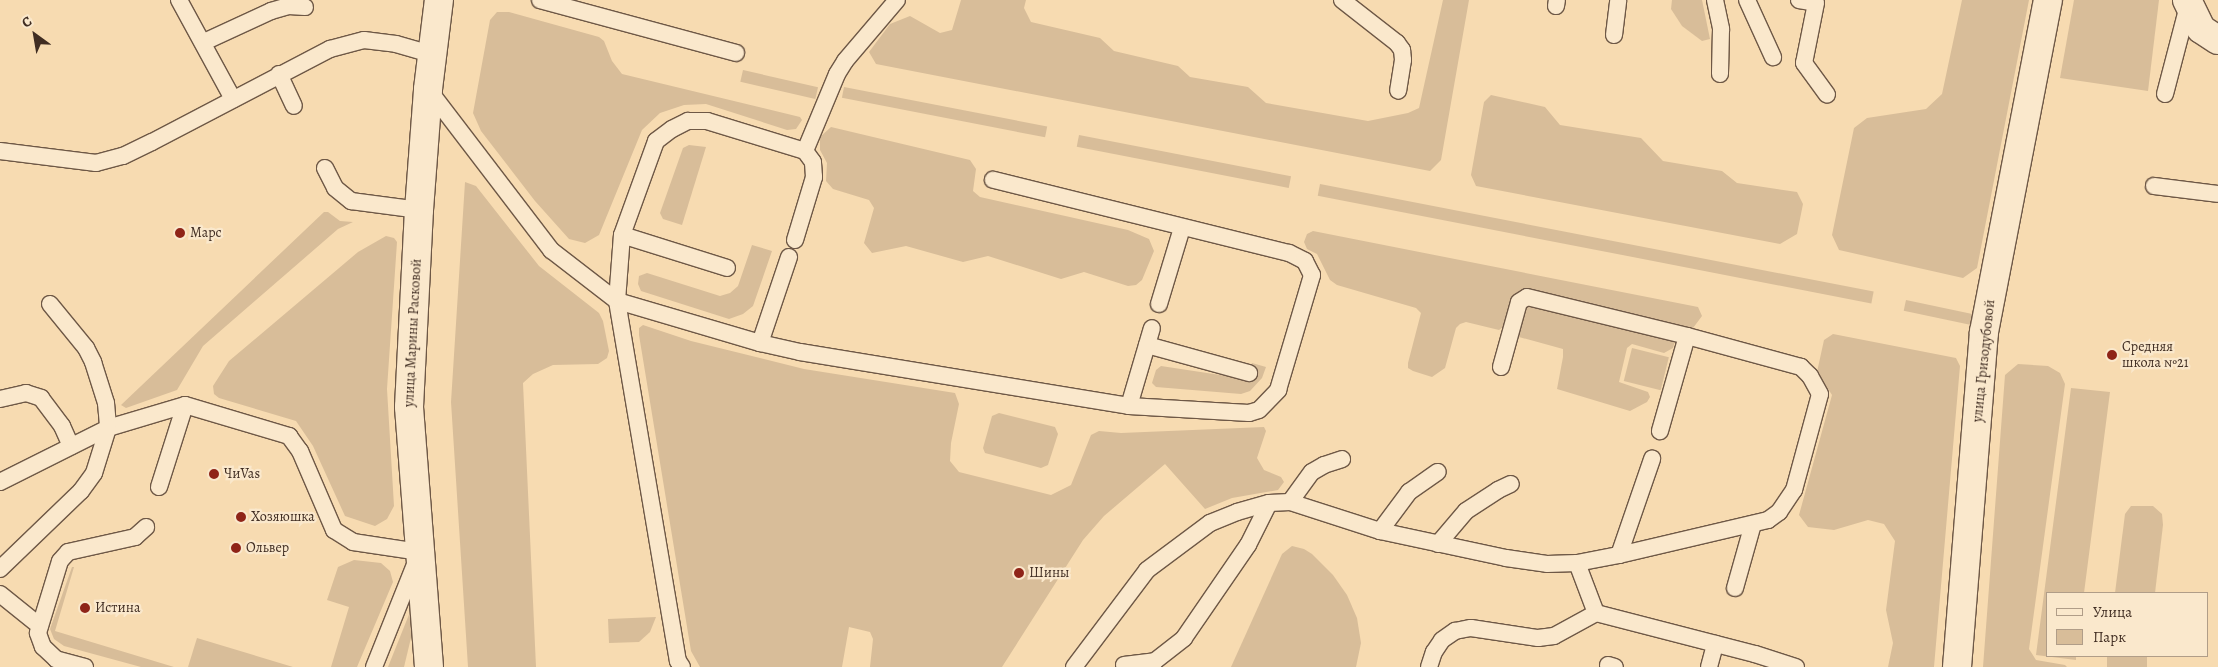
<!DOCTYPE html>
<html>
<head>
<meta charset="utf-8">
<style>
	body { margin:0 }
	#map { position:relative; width:2218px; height:667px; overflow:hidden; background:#f7dbb1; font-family:Alegreya,serif }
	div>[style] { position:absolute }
	.green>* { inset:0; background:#d8bd99; transform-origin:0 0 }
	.roads { filter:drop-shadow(1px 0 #6e5846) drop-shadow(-1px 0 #6e5846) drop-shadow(0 1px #6e5846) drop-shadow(0 -1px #6e5846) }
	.service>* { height:16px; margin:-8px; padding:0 8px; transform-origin:8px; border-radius:8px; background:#fae8cc }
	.minor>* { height:28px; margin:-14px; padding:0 14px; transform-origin:14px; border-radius:14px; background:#fae8cc }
	.tertiary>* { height:28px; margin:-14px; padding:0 14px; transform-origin:14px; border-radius:14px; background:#fae8cc }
	.dots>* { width:14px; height:14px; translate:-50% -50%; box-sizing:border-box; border:2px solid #fae8cc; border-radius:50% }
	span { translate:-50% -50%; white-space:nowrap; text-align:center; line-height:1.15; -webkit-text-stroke:4.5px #fae8cc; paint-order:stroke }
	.poi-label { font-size:14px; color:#402d22 }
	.left { translate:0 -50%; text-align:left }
	.street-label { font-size:14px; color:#402d22 }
	.legend { position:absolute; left:2046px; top:592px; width:162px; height:65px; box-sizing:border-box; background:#fae8cc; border:1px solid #b09d88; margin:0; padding:6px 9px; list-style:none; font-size:15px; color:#402d22 }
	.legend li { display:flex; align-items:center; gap:10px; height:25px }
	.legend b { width:25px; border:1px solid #b09d88 }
	.north { position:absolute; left:10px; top:10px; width:50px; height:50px; -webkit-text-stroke:4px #fae8cc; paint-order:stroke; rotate:328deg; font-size:14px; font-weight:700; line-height:20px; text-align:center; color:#402d22 }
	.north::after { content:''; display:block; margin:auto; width:18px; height:22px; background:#402d22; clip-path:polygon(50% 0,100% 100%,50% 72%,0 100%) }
</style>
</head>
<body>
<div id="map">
	<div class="green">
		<i style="clip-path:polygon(961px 0,1026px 0,1024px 8px,1031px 22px,1100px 38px,1114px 51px,1178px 66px,1190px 77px,1248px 87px,1266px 103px,1368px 121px,1408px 113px,1419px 108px,1443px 0,1469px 0,1441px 160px,1430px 171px,876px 64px,869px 52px,890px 24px,910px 16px,940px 33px,952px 30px)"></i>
		<i style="clip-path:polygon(1672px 0,1702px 0,1710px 39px,1702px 41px,1682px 26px,1671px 9px)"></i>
		<i style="clip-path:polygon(1962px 0,2029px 0,1977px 268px,1963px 278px,1839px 250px,1832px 235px,1854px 128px,1867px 118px,1926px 109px,1942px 94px)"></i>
		<i style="clip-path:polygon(2074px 0,2159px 0,2148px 91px,2060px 78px)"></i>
		<i style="clip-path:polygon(497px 12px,509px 12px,599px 37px,604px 41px,612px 61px,622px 74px,800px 117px,802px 120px,796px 129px,787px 130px,706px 104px,684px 105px,660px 113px,642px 130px,599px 235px,585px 243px,569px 239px,535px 201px,481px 131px,473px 113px,490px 20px)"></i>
		<i style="left:743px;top:70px;width:77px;height:12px;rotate:13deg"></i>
		<i style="left:844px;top:87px;width:207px;height:11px;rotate:11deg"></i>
		<i style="clip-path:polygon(1491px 95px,1545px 107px,1560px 125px,1641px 138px,1663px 161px,1722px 171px,1737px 183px,1797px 192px,1803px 204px,1797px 234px,1780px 244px,1476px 186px,1471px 175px,1484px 102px)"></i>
		<i style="clip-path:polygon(831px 127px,970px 160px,976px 169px,973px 191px,980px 197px,1128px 230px,1149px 239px,1154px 251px,1142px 280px,1136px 285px,1128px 286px,1084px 272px,1061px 279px,988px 256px,963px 262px,906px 246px,872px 253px,864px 243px,874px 208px,869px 200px,833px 189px,826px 181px,827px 163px,820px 150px,820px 137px)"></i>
		<i style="left:1079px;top:135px;width:216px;height:12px;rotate:11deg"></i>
		<i style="clip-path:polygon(689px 145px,706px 147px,682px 225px,663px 219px,660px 213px,683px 148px)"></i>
		<i style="clip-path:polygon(465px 182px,476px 186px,539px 266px,599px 313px,603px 321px,609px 351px,607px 358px,598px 364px,553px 365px,533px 374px,523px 383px,536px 667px,468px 667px,451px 402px)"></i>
		<i style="left:1320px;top:184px;width:564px;height:12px;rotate:11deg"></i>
		<i style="clip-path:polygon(324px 212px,328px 212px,340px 221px,353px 222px,338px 229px,203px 346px,177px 390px,126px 408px,121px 405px)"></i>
		<i style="clip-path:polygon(1313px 231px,1698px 307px,1702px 316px,1693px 328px,1687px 328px,1526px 291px,1507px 324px,1499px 330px,1466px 322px,1460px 324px,1456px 328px,1445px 368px,1432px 377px,1413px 371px,1408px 368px,1408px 363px,1421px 313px,1416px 308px,1337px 285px,1330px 280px,1317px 254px,1307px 249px,1304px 242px,1307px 234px)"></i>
		<i style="clip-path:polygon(386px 236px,394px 238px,397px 242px,387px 389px,394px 506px,387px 519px,375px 526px,345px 516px,313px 446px,296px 421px,219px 398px,214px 394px,213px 386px,229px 361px,358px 252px)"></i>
		<i style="clip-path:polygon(752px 245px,772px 251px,753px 306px,743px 314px,729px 319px,641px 291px,638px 284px,639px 276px,647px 273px,720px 296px,730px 293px,738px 286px)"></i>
		<i style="left:1906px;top:300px;width:69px;height:11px;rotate:12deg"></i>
		<i style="clip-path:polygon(1526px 305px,1675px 341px,1673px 348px,1664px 353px,1632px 344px,1627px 348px,1619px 382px,1648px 392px,1650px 397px,1647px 402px,1630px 411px,1557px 389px,1563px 357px,1563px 349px,1519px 337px,1517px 334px)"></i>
		<i style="clip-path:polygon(643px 325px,691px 341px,804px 369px,955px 393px,959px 404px,951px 443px,950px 461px,959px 472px,1051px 495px,1071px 485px,1091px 435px,1099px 431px,1121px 433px,1264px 427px,1266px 431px,1257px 458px,1264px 470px,1281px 477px,1284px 482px,1278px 490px,1232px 498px,1205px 509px,1165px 464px,1104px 516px,1083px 540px,1002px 667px,870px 667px,873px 639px,870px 632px,849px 627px,842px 667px,700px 667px,691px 651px,639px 335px,639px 328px)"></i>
		<i style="clip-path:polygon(1833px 334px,1956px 358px,1960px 366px,1934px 667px,1888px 667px,1893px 643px,1886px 610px,1895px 541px,1884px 524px,1868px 520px,1834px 530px,1808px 527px,1799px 515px,1832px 395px,1817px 372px,1824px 340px)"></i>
		<i style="left:1632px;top:348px;width:38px;height:34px;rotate:14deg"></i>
		<i style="clip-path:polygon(1252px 363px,1266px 367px,1262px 378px,1250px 391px,1241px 394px,1156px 387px,1152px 383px,1156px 370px,1161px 366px,1240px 378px,1249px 373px)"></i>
		<i style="clip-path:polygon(2018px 364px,2048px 366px,2060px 373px,2065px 384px,2029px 649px,2036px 660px,2065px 665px,2067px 667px,1983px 667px,2005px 375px)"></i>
		<i style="clip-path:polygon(2071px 388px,2110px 392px,2084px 593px,2047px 593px,2047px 656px,2076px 656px,2076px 660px,2036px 655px)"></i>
		<i style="clip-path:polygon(999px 413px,1055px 427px,1058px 434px,1048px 465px,1041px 468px,985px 453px,983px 448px,992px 416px)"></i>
		<i style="clip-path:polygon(2131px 506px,2153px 506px,2162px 514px,2163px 525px,2155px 593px,2115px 593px,2125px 514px)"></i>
		<i style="clip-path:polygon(1292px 546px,1304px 549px,1312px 554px,1333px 575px,1347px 595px,1357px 618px,1361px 643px,1356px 667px,1231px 667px,1282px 554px)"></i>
		<i style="clip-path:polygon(354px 560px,381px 563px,390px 571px,393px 582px,357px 667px,331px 667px,349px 607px,327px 600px,338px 567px)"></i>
		<i style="clip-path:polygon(72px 567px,74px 567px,55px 631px,174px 667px,141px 667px,64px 646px,54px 639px,50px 629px)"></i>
		<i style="clip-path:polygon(410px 612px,414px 613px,416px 617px,404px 667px,388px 667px)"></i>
		<i style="clip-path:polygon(656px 617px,650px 632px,639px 642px,609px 643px,608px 619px)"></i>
		<i style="clip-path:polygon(197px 638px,293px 667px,188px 667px)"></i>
		<i style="left:2107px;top:656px;width:40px;height:11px"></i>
	</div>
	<div class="roads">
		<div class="service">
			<i style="left:179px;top:0;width:113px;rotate:61.4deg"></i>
			<i style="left:540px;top:0;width:203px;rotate:15.1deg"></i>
			<i style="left:1342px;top:0;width:70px;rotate:38deg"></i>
			<i style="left:1397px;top:43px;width:9px;rotate:54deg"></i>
			<i style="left:1402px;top:50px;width:10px;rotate:84deg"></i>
			<i style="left:1403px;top:60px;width:31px;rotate:99deg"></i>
			<i style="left:1715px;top:0;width:30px;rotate:78deg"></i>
			<i style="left:1721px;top:29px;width:45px;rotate:91.3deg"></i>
			<i style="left:1747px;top:0;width:63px;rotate:65.5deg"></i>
			<i style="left:1799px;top:0;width:17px;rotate:10deg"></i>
			<i style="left:1816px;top:3px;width:61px;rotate:101.3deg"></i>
			<i style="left:1804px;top:63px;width:39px;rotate:54deg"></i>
			<i style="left:1556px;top:6px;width:6px;rotate:-81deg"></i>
			<i style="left:1614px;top:35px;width:35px;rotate:-83deg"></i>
			<i style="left:204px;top:42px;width:74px;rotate:-24.8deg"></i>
			<i style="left:271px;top:11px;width:19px;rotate:-16deg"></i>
			<i style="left:289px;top:6px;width:16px;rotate:4deg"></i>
			<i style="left:279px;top:74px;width:35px;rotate:65deg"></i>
			<i style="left:428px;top:89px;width:203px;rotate:52.6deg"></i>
			<i style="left:551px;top:250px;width:83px;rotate:37.7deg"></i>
			<i style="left:617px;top:301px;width:365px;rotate:80.4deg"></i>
			<i style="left:678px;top:661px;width:7px;rotate:56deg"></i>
			<i style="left:2165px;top:94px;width:91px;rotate:-75.4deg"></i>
			<i style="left:0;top:151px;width:97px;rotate:7.1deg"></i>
			<i style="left:96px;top:163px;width:28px;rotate:-15deg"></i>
			<i style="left:123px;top:156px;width:32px;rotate:-26deg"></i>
			<i style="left:152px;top:142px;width:201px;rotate:-27.6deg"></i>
			<i style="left:330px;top:49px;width:35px;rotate:-15deg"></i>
			<i style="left:364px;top:40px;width:32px;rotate:7deg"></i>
			<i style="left:396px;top:44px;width:37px;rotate:16deg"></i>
			<i style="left:325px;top:168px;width:22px;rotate:63deg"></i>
			<i style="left:335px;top:188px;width:21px;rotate:39deg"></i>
			<i style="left:351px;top:201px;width:69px;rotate:7.5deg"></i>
			<i style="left:2154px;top:186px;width:64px;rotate:7.1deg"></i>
			<i style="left:622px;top:235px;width:110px;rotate:17.4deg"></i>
			<i style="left:795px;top:240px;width:66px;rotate:-73.2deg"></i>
			<i style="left:814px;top:177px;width:15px;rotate:-94deg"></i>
			<i style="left:813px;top:162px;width:14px;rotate:-126deg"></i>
			<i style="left:789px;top:257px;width:91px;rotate:108.6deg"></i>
			<i style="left:760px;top:343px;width:149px;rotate:-163.6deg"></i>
			<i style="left:617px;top:301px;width:66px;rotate:-85.7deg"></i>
			<i style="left:622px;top:235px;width:100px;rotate:-70.1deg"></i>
			<i style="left:656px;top:141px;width:20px;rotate:-37deg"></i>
			<i style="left:672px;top:129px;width:18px;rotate:-27deg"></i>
			<i style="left:688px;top:121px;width:19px"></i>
			<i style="left:707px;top:121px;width:102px;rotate:17deg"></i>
			<i style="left:805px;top:151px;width:83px;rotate:-67.4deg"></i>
			<i style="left:837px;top:74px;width:15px;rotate:-58deg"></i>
			<i style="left:845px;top:61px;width:80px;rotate:-49.6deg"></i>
			<i style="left:50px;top:304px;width:57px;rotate:50.7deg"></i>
			<i style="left:86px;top:348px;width:16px;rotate:63deg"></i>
			<i style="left:93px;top:362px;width:43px;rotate:72.4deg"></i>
			<i style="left:106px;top:403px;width:25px;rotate:85deg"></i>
			<i style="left:108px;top:428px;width:80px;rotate:-16.6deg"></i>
			<i style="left:185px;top:405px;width:109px;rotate:16.6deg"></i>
			<i style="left:289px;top:436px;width:19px;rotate:54deg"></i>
			<i style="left:300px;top:451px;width:86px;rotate:66.7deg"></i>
			<i style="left:334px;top:530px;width:22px;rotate:32deg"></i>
			<i style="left:353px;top:542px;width:68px;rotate:8.5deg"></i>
			<i style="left:420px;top:552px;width:124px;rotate:111.8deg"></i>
			<i style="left:1159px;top:304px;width:79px;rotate:-73.2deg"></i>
			<i style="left:760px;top:343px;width:41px;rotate:12.7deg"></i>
			<i style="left:800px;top:352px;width:333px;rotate:9.3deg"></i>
			<i style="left:1129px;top:406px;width:120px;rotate:3.3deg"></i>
			<i style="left:1249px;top:413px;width:10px;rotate:-17deg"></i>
			<i style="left:1259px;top:410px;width:28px;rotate:-46deg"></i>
			<i style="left:1278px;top:390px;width:120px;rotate:-73.5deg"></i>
			<i style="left:1312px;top:275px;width:16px;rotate:-117deg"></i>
			<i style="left:1305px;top:261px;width:18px;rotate:-153deg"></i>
			<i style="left:1289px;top:253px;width:305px;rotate:-166.1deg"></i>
			<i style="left:1147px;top:345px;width:106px;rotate:15.4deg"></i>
			<i style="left:1501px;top:367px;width:67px;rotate:-74.5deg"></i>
			<i style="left:1519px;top:302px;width:9px;rotate:-32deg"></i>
			<i style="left:1527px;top:297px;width:165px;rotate:13.7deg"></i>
			<i style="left:0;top:399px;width:27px;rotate:-13deg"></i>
			<i style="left:26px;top:393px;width:16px;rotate:18deg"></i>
			<i style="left:41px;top:398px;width:35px;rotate:53deg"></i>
			<i style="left:62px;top:426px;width:22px;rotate:66deg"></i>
			<i style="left:1129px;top:406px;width:81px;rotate:-73.6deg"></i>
			<i style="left:0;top:482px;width:121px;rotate:-26.6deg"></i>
			<i style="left:159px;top:487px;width:86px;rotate:-72.4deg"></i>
			<i style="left:1290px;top:502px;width:37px;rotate:-54deg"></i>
			<i style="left:1312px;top:472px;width:14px;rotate:-30deg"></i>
			<i style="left:1324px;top:465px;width:19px;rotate:-18deg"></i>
			<i style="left:1380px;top:531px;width:49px;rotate:-53.4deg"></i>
			<i style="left:1409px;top:492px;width:35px;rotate:-35deg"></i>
			<i style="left:1438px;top:544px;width:43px;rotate:-49.7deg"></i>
			<i style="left:1466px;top:511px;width:38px;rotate:-33deg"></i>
			<i style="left:1498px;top:490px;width:14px;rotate:-25deg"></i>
			<i style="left:1619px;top:555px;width:102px;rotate:-71deg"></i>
			<i style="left:1577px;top:563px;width:53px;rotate:69.2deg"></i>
			<i style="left:0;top:569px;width:112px;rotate:-43.9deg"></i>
			<i style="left:81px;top:491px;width:22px;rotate:-54deg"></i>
			<i style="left:94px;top:473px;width:47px;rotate:-72.7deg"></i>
			<i style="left:1735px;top:588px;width:66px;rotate:-74.3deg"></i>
			<i style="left:0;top:594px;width:51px;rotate:38.7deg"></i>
			<i style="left:1124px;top:665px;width:31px;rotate:-7deg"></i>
			<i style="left:1155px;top:661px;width:37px;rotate:-38deg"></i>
			<i style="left:1184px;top:638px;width:113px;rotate:-55.5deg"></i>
			<i style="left:1248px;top:545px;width:47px;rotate:-63.4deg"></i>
			<i style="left:1608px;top:665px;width:7px;rotate:16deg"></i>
			<i style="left:85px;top:667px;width:30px;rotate:-165deg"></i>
			<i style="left:56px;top:659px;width:18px;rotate:-137deg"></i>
			<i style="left:43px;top:647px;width:15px;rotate:-110deg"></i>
			<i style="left:38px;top:633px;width:75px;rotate:-73deg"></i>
			<i style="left:60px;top:561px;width:12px;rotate:-48deg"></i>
			<i style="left:68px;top:552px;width:69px;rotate:-12.6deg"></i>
			<i style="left:135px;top:537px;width:15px;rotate:-42deg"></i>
			<i style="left:1074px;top:667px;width:121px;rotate:-53deg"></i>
			<i style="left:1147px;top:570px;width:79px;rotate:-36.7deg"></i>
			<i style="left:1210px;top:523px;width:29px;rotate:-22deg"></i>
			<i style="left:1237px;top:512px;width:33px;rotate:-16deg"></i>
			<i style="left:1269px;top:503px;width:21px;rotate:-3deg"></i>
			<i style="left:1290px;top:502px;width:95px;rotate:17.9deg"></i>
			<i style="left:1380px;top:531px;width:129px;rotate:12.1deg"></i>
			<i style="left:1506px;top:558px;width:41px;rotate:8.3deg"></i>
			<i style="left:1547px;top:564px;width:30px;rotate:-2deg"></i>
			<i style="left:1577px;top:563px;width:43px;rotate:-10.8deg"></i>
			<i style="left:1619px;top:555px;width:153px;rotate:-13.2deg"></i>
			<i style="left:1768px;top:520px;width:14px;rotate:-36deg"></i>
			<i style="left:1779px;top:512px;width:27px;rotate:-56deg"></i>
			<i style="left:1794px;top:490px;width:99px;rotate:-74.8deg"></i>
			<i style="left:1820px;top:394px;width:21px;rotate:-119deg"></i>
			<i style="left:1810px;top:376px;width:13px;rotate:-135deg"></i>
			<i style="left:1801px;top:367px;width:118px;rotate:-164.8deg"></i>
			<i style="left:1687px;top:336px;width:99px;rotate:105.9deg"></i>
			<i style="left:1429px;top:667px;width:16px;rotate:-72deg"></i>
			<i style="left:1434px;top:652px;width:14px;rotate:-56deg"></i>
			<i style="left:1442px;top:640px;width:16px;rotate:-35deg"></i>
			<i style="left:1455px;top:631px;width:16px;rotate:-11deg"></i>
			<i style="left:1471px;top:628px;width:68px;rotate:8.5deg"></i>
			<i style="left:1538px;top:638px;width:16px;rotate:-7deg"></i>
			<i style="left:1554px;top:636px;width:48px;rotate:-28.7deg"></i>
			<i style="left:1596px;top:613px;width:164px;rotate:14.5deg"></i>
			<i style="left:1755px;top:654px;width:43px;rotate:17.6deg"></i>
			<i style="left:1709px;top:667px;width:24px;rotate:-75deg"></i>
		</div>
		<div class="minor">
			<i style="left:2187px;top:0;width:32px;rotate:64deg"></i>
			<i style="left:2201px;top:29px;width:20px;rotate:33deg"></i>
			<i style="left:1957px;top:667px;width:336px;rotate:-85.4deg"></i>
			<i style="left:1984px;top:332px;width:338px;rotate:-79.1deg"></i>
		</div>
		<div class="tertiary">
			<i style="left:429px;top:667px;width:261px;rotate:-94.4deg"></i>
			<i style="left:409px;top:407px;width:197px;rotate:-87.1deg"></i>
			<i style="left:419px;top:210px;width:121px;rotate:-85.7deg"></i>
			<i style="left:428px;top:89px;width:90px;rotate:-83deg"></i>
		</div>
	</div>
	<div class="dots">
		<i style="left:180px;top:233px;background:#8f2418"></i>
		<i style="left:2112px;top:355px;background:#8f2418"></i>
		<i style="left:214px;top:474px;background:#8f2418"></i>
		<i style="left:241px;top:517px;background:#8f2418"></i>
		<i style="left:236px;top:548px;background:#8f2418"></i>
		<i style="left:1019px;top:573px;background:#8f2418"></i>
		<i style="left:85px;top:608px;background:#8f2418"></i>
	</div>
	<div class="poi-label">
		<span class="left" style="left:190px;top:233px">Марс</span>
		<span class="left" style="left:2122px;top:355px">Средняя<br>школа №21</span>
		<span class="left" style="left:224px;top:474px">ЧиVas</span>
		<span class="left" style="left:251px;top:517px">Хозяюшка</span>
		<span class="left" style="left:246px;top:548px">Ольвер</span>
		<span class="left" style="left:1029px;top:573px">Шины</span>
		<span class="left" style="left:95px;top:608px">Истина</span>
	</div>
	<div class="street-label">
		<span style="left:413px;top:333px;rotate:-87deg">улица Марины Расковой</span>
		<span style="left:1984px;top:361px;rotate:-84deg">улица Гризодубовой</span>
	</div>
	<ul class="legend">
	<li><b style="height:6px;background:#fae8cc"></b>Улица</li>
	<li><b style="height:14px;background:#d8bd99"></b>Парк</li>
	</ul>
	<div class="north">С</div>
</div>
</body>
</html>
